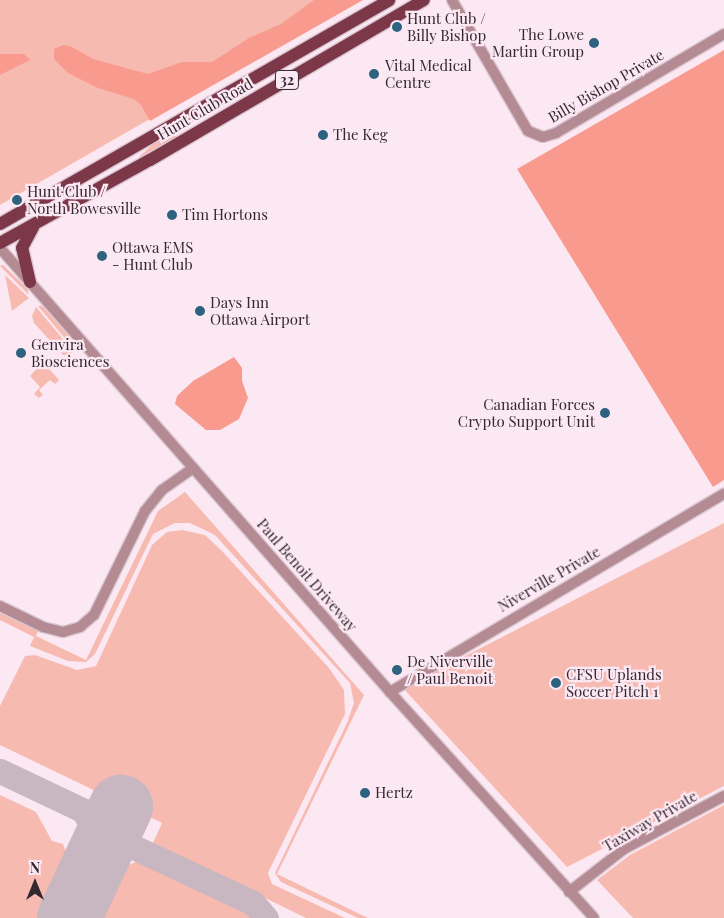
<!DOCTYPE html>
<html>
<head>
<meta charset="utf-8">
<style>
	body { margin:0 }
	#map { position:relative; width:724px; height:918px; overflow:hidden; background:#fce8f3; font-family:"Playfair Display",serif }
	div>[style] { position:absolute }
	.green>* { inset:0; background:#f7bab0 }
	.forest>* { inset:0; background:#f89b8e }
	.taxiway>* { height:25px; margin:-12.5px; padding:0 12.5px; transform-origin:12.5px; border-radius:12.5px; background:#c8b6c0 }
	.runway>* { height:64px; margin:-32px; padding:0 32px; transform-origin:32px; border-radius:32px; background:#c8b6c0 }
	.roads { filter:drop-shadow(1px 0 #d8c5d0) drop-shadow(-1px 0 #d8c5d0) drop-shadow(0 1px #d8c5d0) drop-shadow(0 -1px #d8c5d0) }
	.street>* { height:10px; margin:-5px; padding:0 5px; transform-origin:5px; border-radius:5px; background:#b48b92 }
	.primary>* { height:12px; margin:-6px; padding:0 6px; transform-origin:6px; border-radius:6px; background:#7c3848 }
	.dots>* { width:14px; height:14px; translate:-50% -50%; box-sizing:border-box; border:2px solid #fce8f3; border-radius:50% }
	span { translate:-50% -50%; white-space:nowrap; text-align:center; line-height:1.15; -webkit-text-stroke:4.5px #fce8f3; paint-order:stroke }
	.shield-label span { padding:1px 4px; background:#fce8f3; border:1px solid; border-radius:4px; -webkit-text-stroke-width:0 }
	.shield-label { font-size:14px; color:#34282f; font-weight:700 }
	.poi-label { font-size:15px; color:#34282f }
	.left { translate:0 -50%; text-align:left }
	.right { translate:-100% -50%; text-align:right }
	.street-label { font-size:15px; color:#34282f }
	.north { position:absolute; left:10px; top:858px; width:50px; height:50px; -webkit-text-stroke:4px #fce8f3; paint-order:stroke; rotate:0deg; font-size:14px; font-weight:700; line-height:20px; text-align:center; color:#34282f }
	.north::after { content:''; display:block; margin:auto; width:18px; height:22px; background:#34282f; clip-path:polygon(50% 0,100% 100%,50% 72%,0 100%) }
</style>
</head>
<body>
<div id="map">
	<div class="green">
		<i style="clip-path:polygon(0 0,357px 0,0 205px)"></i>
		<i style="clip-path:polygon(170px 136px,181px 136px,141px 161px,139px 157px,153px 144px)"></i>
		<i style="clip-path:polygon(3px 265px,27px 288px,29px 295px,0 266px)"></i>
		<i style="clip-path:polygon(5px 275px,29px 298px,12px 311px,7px 285px)"></i>
		<i style="clip-path:polygon(38px 306px,42px 306px,70px 337px,73px 348px)"></i>
		<i style="clip-path:polygon(36px 307px,73px 351px,71px 354px,63px 355px,34px 323px,32px 316px)"></i>
		<i style="clip-path:polygon(43px 362px,59px 380px,55px 384px,50px 380px,39px 390px,43px 395px,39px 398px,34px 394px,40px 387px,30px 376px)"></i>
		<i style="clip-path:polygon(185px 492px,364px 695px,277px 874px,368px 918px,358px 918px,281px 882px,275px 873px,347px 723px,354px 703px,350px 683px,215px 535px,190px 523px,175px 523px,153px 534px,95px 654px,86px 662px,68px 661px,30px 646px,34px 637px,0 620px,0 613px,38px 631px,36px 636px,86px 660px,158px 511px)"></i>
		<i style="clip-path:polygon(724px 523px,724px 786px,567px 867px,403px 688px)"></i>
		<i style="clip-path:polygon(182px 530px,205px 535px,222px 551px,329px 668px,344px 690px,345px 714px,268px 873px,272px 884px,345px 918px,306px 918px,153px 843px,162px 823px,0 745px,0 706px,25px 656px,35px 655px,77px 670px,96px 666px,152px 545px,167px 532px)"></i>
		<i style="clip-path:polygon(0 795px,36px 812px,52px 841px,63px 844px,73px 870px,50px 918px,0 918px)"></i>
		<i style="clip-path:polygon(724px 805px,724px 918px,633px 918px,597px 880px,630px 855px)"></i>
		<i style="clip-path:polygon(139px 861px,252px 914px,254px 918px,87px 918px,109px 872px)"></i>
	</div>
	<div class="forest">
		<i style="clip-path:polygon(314px 0,363px 0,150px 121px,141px 105px,134px 99px,98px 88px,68px 73px,54px 59px,54px 49px,63px 45px,72px 47px,93px 59px,148px 74px,182px 62px,212px 62px,249px 38px,281px 24px)"></i>
		<i style="clip-path:polygon(724px 50px,724px 480px,713px 487px,517px 169px)"></i>
		<i style="clip-path:polygon(0 54px,24px 54px,30px 60px,0 75px)"></i>
		<i style="clip-path:polygon(234px 357px,242px 368px,242px 381px,248px 398px,239px 419px,220px 430px,206px 430px,175px 404px,177px 396px,193px 381px)"></i>
	</div>
	<div class="taxiway">
		<i style="left:0;top:771px;width:91px;rotate:25.4deg"></i>
		<i style="left:82px;top:810px;width:54px;rotate:37.5deg"></i>
		<i style="left:125px;top:843px;width:141px;rotate:25.1deg"></i>
		<i style="left:253px;top:903px;width:20px;rotate:49deg"></i>
		<i style="left:65px;top:918px;width:73px;rotate:-65.9deg"></i>
		<i style="left:95px;top:851px;width:19px;rotate:-90deg"></i>
		<i style="left:95px;top:832px;width:19px;rotate:-118deg"></i>
	</div>
	<div class="runway">
		<i style="left:69px;top:918px;width:123px;rotate:-64.9deg"></i>
	</div>
	<div class="roads">
		<div class="street">
			<i style="left:452px;top:0;width:151px;rotate:59.9deg"></i>
			<i style="left:528px;top:131px;width:16px;rotate:22deg"></i>
			<i style="left:543px;top:137px;width:14px;rotate:-17deg"></i>
			<i style="left:556px;top:133px;width:195px;rotate:-30.5deg"></i>
			<i style="left:0;top:248px;width:591px;rotate:48.7deg"></i>
			<i style="left:390px;top:692px;width:304px;rotate:47.9deg"></i>
			<i style="left:0;top:606px;width:48px;rotate:26deg"></i>
			<i style="left:43px;top:627px;width:21px;rotate:14deg"></i>
			<i style="left:63px;top:632px;width:18px;rotate:-16deg"></i>
			<i style="left:80px;top:627px;width:18px;rotate:-41deg"></i>
			<i style="left:94px;top:615px;width:116px;rotate:-63.9deg"></i>
			<i style="left:145px;top:511px;width:27px;rotate:-51deg"></i>
			<i style="left:162px;top:490px;width:38px;rotate:-35deg"></i>
			<i style="left:390px;top:692px;width:388px;rotate:-30.7deg"></i>
			<i style="left:569px;top:892px;width:70px;rotate:-38deg"></i>
			<i style="left:624px;top:849px;width:113px;rotate:-27.9deg"></i>
		</div>
		<div class="primary">
			<i style="left:0;top:224px;width:449px;rotate:-29.9deg"></i>
			<i style="left:0;top:243px;width:171px;rotate:-29deg"></i>
			<i style="left:150px;top:160px;width:317px;rotate:-30.3deg"></i>
			<i style="left:30px;top:282px;width:35px;rotate:-103deg"></i>
			<i style="left:22px;top:248px;width:24px;rotate:-62deg"></i>
		</div>
	</div>
	<div class="dots">
		<i style="left:397px;top:27px;background:#2d637e"></i>
		<i style="left:594px;top:43px;background:#2d637e"></i>
		<i style="left:374px;top:74px;background:#2d637e"></i>
		<i style="left:323px;top:135px;background:#2d637e"></i>
		<i style="left:17px;top:200px;background:#2d637e"></i>
		<i style="left:172px;top:215px;background:#2d637e"></i>
		<i style="left:102px;top:256px;background:#2d637e"></i>
		<i style="left:200px;top:311px;background:#2d637e"></i>
		<i style="left:21px;top:353px;background:#2d637e"></i>
		<i style="left:605px;top:413px;background:#2d637e"></i>
		<i style="left:397px;top:670px;background:#2d637e"></i>
		<i style="left:556px;top:683px;background:#2d637e"></i>
		<i style="left:365px;top:793px;background:#2d637e"></i>
	</div>
	<div class="shield-label">
		<span style="left:287px;top:80px">32</span>
	</div>
	<div class="poi-label">
		<span class="left" style="left:407px;top:27px">Hunt Club /<br>Billy Bishop</span>
		<span class="right" style="left:584px;top:43px">The Lowe<br>Martin Group</span>
		<span class="left" style="left:385px;top:74px">Vital Medical<br>Centre</span>
		<span class="left" style="left:333px;top:135px">The Keg</span>
		<span class="left" style="left:27px;top:200px">Hunt Club /<br>North Bowesville</span>
		<span class="left" style="left:182px;top:215px">Tim Hortons</span>
		<span class="left" style="left:112px;top:256px">Ottawa EMS<br>- Hunt Club</span>
		<span class="left" style="left:210px;top:311px">Days Inn<br>Ottawa Airport</span>
		<span class="left" style="left:31px;top:353px">Genvira<br>Biosciences</span>
		<span class="right" style="left:595px;top:413px">Canadian Forces<br>Crypto Support Unit</span>
		<span class="left" style="left:407px;top:670px">De Niverville<br>/ Paul Benoit</span>
		<span class="left" style="left:566px;top:683px">CFSU Uplands<br>Soccer Pitch 1</span>
		<span class="left" style="left:375px;top:793px">Hertz</span>
	</div>
	<div class="street-label">
		<span style="left:606px;top:86px;rotate:-30deg">Billy Bishop Private</span>
		<span style="left:205px;top:109px;rotate:-30deg">Hunt Club Road</span>
		<span style="left:307px;top:575px;rotate:49deg">Paul Benoit Driveway</span>
		<span style="left:549px;top:579px;rotate:-30deg">Niverville Private</span>
		<span style="left:650px;top:821px;rotate:-30deg">Taxiway Private</span>
	</div>
	<div class="north">N</div>
</div>
</body>
</html>
